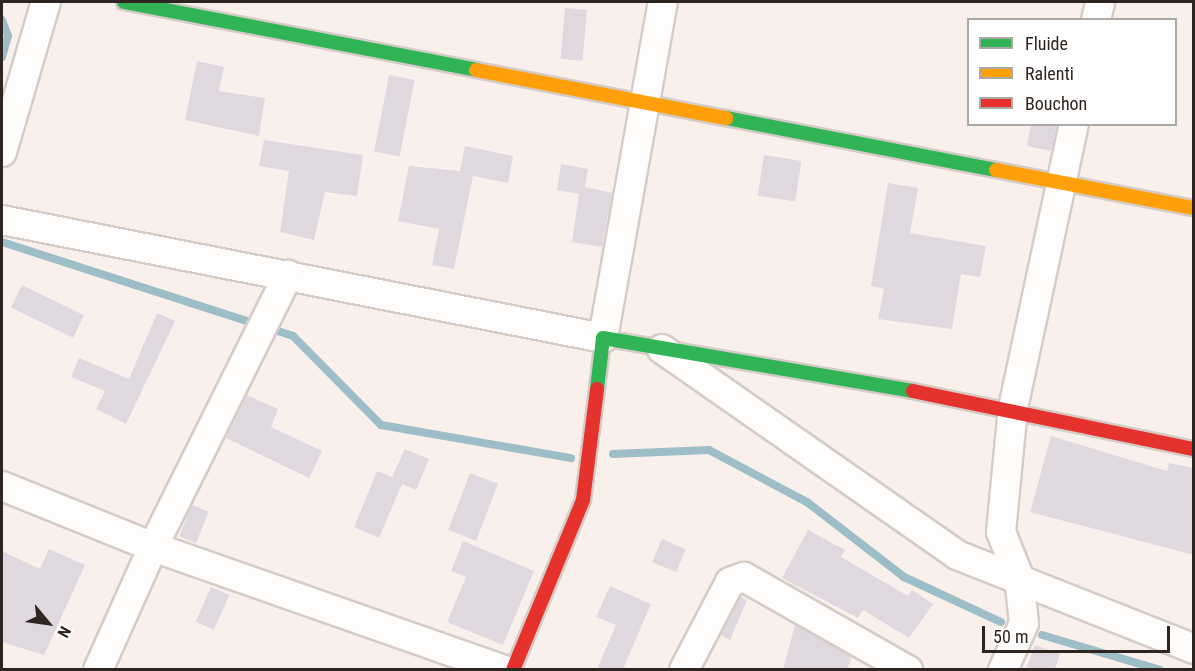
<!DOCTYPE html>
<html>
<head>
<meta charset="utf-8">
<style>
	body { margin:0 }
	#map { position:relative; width:1195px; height:671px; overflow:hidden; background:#f9f0ec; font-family:"Roboto Condensed",sans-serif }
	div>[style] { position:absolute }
	.stream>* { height:8px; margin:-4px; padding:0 4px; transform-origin:4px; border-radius:4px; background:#9dbec6 }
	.building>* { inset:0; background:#dfd9df; transform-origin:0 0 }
	.roads { filter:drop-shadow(2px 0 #d5ccc8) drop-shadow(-2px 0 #d5ccc8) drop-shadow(0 2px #d5ccc8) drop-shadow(0 -2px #d5ccc8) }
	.street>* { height:28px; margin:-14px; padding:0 14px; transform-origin:14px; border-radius:14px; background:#fefdfc }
	.fast>* { height:14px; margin:-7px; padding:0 7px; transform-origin:7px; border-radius:7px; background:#30b455 }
	.slow>* { height:14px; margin:-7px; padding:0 7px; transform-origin:7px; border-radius:7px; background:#ff9f0a }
	.jam>* { height:14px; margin:-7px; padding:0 7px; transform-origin:7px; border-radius:7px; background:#e5322d }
	span { translate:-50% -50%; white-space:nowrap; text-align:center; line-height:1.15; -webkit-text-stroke:4.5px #fff; paint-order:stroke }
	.frame { position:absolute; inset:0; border:3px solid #2f2520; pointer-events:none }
	.legend { position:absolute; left:967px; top:18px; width:210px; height:108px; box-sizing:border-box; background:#fff; border:2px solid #aca8a6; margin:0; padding:8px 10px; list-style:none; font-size:18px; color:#2f2520 }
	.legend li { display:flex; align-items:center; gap:12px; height:30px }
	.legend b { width:30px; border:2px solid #aca8a6 }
	.north { position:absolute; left:18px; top:593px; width:60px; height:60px; -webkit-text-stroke:4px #fff; paint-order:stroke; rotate:119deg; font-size:16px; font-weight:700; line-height:24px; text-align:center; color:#2f2520 }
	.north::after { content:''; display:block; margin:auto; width:21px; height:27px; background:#2f2520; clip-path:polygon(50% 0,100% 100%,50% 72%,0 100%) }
	.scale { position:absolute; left:982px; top:626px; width:188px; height:27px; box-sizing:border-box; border:3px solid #2f2520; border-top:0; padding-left:8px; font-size:18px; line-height:21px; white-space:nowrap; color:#2f2520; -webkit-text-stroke:4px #fff; paint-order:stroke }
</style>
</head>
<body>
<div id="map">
	<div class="stream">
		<i style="left:2px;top:20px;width:17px;rotate:69deg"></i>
		<i style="left:8px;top:36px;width:22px;rotate:106deg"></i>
		<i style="left:2px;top:242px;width:306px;rotate:17.9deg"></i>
		<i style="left:293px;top:336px;width:125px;rotate:45.3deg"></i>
		<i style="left:381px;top:425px;width:193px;rotate:9.9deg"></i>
		<i style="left:613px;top:454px;width:96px;rotate:-2.4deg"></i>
		<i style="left:709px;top:450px;width:111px;rotate:28deg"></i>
		<i style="left:807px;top:502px;width:123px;rotate:37.7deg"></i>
		<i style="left:904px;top:577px;width:107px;rotate:24.9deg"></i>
		<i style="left:1042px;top:635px;width:123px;rotate:16.5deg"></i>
	</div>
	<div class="building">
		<i style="left:565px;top:8px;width:22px;height:51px;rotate:5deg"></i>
		<i style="clip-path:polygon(197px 61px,224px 67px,219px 91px,265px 98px,259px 136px,185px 120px)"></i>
		<i style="left:389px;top:75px;width:26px;height:78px;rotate:11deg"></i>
		<i style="clip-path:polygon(1031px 124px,1057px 124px,1051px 151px,1027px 146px)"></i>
		<i style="clip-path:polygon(264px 140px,363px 155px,357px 196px,325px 192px,314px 240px,280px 232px,289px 171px,259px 166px)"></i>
		<i style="clip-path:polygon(465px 146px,513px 156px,508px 183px,473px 176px,454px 269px,432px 265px,439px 229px,398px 221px,409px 166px,460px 171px)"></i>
		<i style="left:764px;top:155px;width:38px;height:41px;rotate:9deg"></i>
		<i style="clip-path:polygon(561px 164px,588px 169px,585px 187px,612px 193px,602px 247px,572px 242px,579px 194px,557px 190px)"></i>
		<i style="clip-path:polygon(888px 183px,918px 188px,910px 233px,986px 246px,980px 277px,961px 274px,952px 329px,878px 319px,884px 289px,871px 286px)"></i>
		<i style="left:22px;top:285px;width:69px;height:25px;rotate:26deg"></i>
		<i style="clip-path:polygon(157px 313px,175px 321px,126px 424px,96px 409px,105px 391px,71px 377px,79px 358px,129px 379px)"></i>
		<i style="clip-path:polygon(247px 395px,278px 409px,271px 427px,322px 451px,309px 478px,226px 438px)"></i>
		<i style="clip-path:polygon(1051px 436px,1167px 471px,1169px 463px,1194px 468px,1194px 555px,1030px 512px)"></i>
		<i style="clip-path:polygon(405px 449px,429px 459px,416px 490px,402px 484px,379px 538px,354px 527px,377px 471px,392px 477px)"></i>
		<i style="left:470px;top:473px;width:30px;height:61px;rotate:21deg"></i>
		<i style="left:192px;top:505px;width:18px;height:34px;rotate:22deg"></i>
		<i style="clip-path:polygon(808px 530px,845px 550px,841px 557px,908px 596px,912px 590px,933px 604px,909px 638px,863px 610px,858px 618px,782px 578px)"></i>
		<i style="left:662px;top:539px;width:26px;height:25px;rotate:23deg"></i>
		<i style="clip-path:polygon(463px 541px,534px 571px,503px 645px,447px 622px,466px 577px,451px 571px)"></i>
		<i style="clip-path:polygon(49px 549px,85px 565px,44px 655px,2px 642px,2px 551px,40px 569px)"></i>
		<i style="clip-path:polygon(610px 586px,651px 604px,623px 669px,597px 669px,616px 625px,596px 617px)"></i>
		<i style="left:211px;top:587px;width:20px;height:38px;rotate:24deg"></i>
		<i style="clip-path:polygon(741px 597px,747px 600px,730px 640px,721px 635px)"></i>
		<i style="clip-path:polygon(795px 625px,852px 657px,847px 669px,783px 669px)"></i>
		<i style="clip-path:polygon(1035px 645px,1060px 654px,1055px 669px,1026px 669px)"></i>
	</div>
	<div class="roads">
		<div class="street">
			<i style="left:1096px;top:20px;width:18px;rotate:-77deg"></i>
			<i style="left:2px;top:152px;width:156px;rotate:-73.7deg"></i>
			<i style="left:2px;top:220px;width:612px;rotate:11.11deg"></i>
			<i style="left:603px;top:338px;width:341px;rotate:-79.9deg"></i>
			<i style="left:662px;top:349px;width:360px;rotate:34.9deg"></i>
			<i style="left:957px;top:555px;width:255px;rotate:21.6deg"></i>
			<i style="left:2px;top:486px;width:163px;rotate:22deg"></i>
			<i style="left:153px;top:547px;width:372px;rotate:19.3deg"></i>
			<i style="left:98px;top:670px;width:135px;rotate:-65.9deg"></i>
			<i style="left:153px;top:547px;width:304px;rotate:-63.6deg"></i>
			<i style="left:684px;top:670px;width:99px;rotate:-62.4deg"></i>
			<i style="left:730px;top:582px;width:15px;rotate:-20deg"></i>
			<i style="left:744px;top:577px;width:189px;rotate:29.6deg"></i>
			<i style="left:1003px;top:670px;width:51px;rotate:-65.9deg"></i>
			<i style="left:1024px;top:623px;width:46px;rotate:-96.2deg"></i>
			<i style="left:1019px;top:577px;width:48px;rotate:-111.8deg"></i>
			<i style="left:1001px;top:532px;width:125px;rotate:-84.5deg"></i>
			<i style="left:1013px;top:408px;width:290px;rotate:-77.9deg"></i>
		</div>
		<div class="fast">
			<i style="left:124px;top:2px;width:359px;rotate:10.9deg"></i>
			<i style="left:726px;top:118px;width:275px;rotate:10.9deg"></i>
			<i style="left:597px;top:389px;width:51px;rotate:-83.3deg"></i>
			<i style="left:603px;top:338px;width:314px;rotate:9.7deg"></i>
		</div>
		<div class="slow">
			<i style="left:476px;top:70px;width:255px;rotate:10.9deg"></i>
			<i style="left:996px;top:170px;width:202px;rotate:10.9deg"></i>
		</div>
		<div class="jam">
			<i style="left:913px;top:391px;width:287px;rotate:11.7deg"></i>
			<i style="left:513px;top:670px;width:184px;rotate:-67.6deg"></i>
			<i style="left:583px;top:500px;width:112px;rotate:-82.8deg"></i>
		</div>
	</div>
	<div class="frame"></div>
	<ul class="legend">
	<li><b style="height:8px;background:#30b455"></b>Fluide</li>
	<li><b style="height:8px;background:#ff9f0a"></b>Ralenti</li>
	<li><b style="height:8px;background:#e5322d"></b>Bouchon</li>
	</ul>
	<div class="north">N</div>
	<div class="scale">50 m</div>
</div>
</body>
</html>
